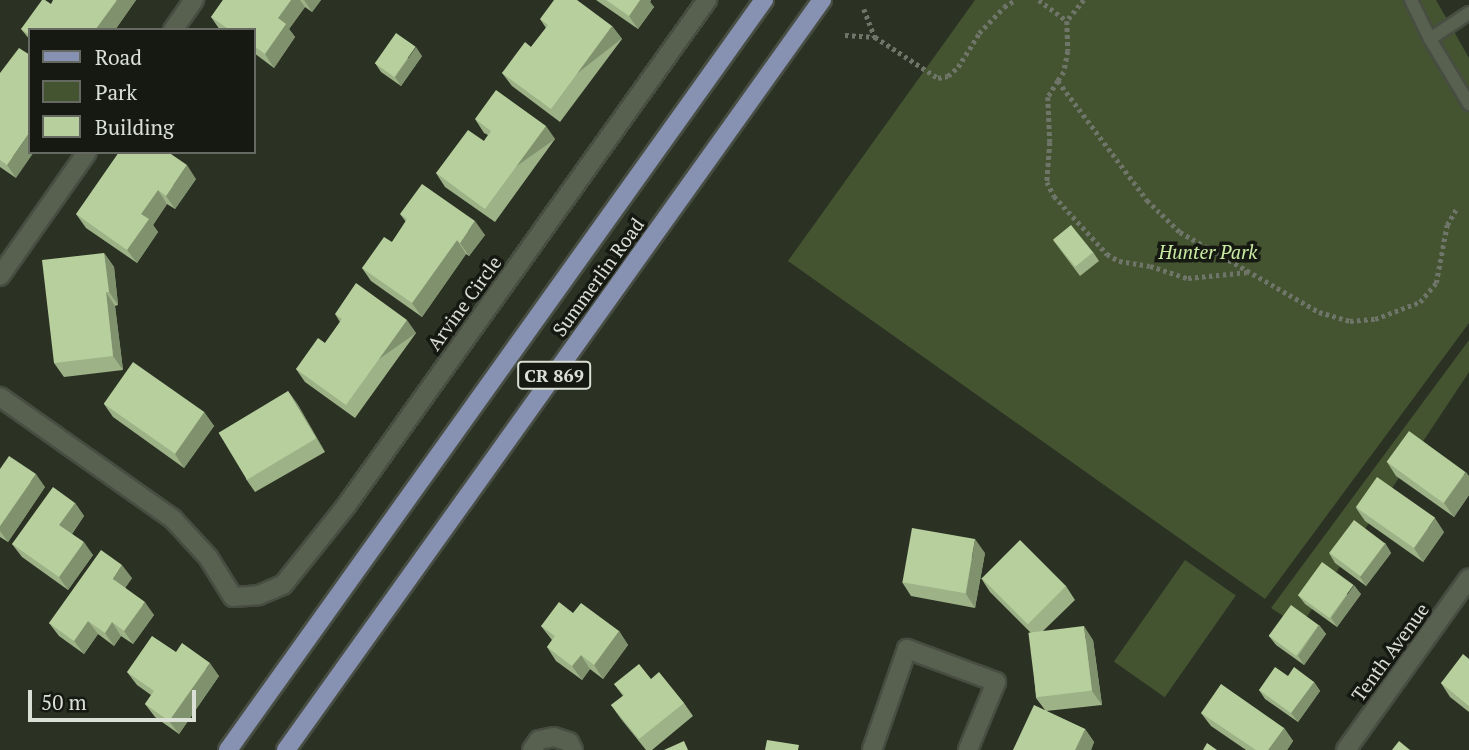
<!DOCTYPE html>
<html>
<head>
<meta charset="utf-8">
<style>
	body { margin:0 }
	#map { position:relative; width:1469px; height:750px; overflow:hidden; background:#2b3224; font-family:"PT Serif",serif }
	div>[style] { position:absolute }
	.green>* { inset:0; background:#445430; transform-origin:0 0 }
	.path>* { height:4.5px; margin-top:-2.25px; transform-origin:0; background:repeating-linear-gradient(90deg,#6f7569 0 3.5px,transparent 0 7px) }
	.roads { filter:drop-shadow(2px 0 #484d42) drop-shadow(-2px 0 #484d42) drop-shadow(0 2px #484d42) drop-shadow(0 -2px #484d42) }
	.service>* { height:12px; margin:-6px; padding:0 6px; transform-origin:6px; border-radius:6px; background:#586050 }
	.minor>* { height:18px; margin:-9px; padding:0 9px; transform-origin:9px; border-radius:9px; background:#586050 }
	.primary>* { height:18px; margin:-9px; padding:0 9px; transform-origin:9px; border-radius:9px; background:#8791b2 }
	.wall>* { inset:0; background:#9db287 }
	.shaded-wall>* { inset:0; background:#80916e; transform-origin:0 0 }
	.building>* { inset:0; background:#b7cf9d; transform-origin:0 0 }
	span { translate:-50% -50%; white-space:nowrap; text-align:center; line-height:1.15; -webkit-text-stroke:7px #161912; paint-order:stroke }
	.shield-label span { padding:2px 5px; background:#161912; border:2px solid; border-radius:5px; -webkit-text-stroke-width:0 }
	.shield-label { font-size:18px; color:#dbe0d7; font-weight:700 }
	.park-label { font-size:19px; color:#caeba3; font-style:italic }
	.street-label { font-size:19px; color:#dbe0d7 }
	.legend { position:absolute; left:28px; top:28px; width:228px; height:126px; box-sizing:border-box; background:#161912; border:2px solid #656961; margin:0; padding:9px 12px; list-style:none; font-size:21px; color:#dbe0d7 }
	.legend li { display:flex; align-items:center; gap:14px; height:35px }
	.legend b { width:35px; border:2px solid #656961 }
	.scale { position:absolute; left:28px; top:690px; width:168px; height:32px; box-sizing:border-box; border:4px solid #dbe0d7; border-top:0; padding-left:9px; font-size:21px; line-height:24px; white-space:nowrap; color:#dbe0d7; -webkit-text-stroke:5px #161912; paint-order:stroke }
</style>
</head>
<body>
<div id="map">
	<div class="green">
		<i style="clip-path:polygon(975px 0,1436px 0,1469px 58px,1469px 323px,1265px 599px,788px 261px)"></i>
		<i style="clip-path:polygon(1469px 340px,1469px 372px,1300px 627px,1271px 608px)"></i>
		<i style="left:1185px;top:560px;width:62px;height:124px;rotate:35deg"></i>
	</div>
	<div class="path">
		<i style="left:1039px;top:0;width:35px;rotate:37deg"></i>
		<i style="left:1084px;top:0;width:27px;rotate:129deg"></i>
		<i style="left:1067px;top:21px;width:30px;rotate:88deg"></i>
		<i style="left:1068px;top:51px;width:21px;rotate:101deg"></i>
		<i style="left:1064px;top:72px;width:11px;rotate:124deg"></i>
		<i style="left:1058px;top:81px;width:149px;rotate:53.2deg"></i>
		<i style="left:1147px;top:200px;width:46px;rotate:44.1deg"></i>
		<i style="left:1180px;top:232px;width:160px;rotate:29.9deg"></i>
		<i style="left:1319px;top:312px;width:32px;rotate:16deg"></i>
		<i style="left:1350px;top:321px;width:25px;rotate:-5deg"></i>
		<i style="left:1375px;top:319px;width:48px;rotate:-20.7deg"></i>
		<i style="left:1420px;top:302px;width:25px;rotate:-50deg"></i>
		<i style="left:1436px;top:283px;width:59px;rotate:-79.3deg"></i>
		<i style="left:1447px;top:225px;width:20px;rotate:-60deg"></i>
		<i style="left:864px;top:9px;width:30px;rotate:69deg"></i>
		<i style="left:875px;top:37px;width:75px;rotate:33.1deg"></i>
		<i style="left:938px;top:78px;width:10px;rotate:-11deg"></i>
		<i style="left:948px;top:76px;width:13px;rotate:-42deg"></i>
		<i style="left:958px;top:67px;width:40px;rotate:-58deg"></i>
		<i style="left:979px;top:33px;width:36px;rotate:-46deg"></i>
		<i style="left:1004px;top:7px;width:13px;rotate:-32deg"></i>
		<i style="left:845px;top:35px;width:30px;rotate:4deg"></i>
		<i style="left:1058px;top:81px;width:19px;rotate:122deg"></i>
		<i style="left:1048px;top:97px;width:45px;rotate:87.5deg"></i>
		<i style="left:1050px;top:142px;width:40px;rotate:94.3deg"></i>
		<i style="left:1047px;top:182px;width:16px;rotate:63deg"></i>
		<i style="left:1054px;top:196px;width:79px;rotate:47.6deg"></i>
		<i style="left:1107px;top:254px;width:14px;rotate:30deg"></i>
		<i style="left:1119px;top:261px;width:31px;rotate:9deg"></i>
		<i style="left:1150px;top:266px;width:40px;rotate:18deg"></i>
		<i style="left:1188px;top:278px;width:61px;rotate:-5.6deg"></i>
	</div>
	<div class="roads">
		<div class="service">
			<i style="left:1411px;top:0;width:43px;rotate:64deg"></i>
			<i style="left:1469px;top:13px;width:47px;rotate:146.3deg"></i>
			<i style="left:1430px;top:39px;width:76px;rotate:59deg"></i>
		</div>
		<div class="minor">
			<i style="left:173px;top:30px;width:37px;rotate:-55deg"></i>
			<i style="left:0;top:276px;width:151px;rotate:-54.9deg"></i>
			<i style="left:0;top:397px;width:212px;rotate:35.2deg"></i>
			<i style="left:173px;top:519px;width:52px;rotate:47.4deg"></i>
			<i style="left:208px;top:557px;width:47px;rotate:58deg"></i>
			<i style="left:233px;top:597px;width:26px;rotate:-4deg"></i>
			<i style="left:259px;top:595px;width:26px;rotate:-23deg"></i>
			<i style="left:283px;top:585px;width:101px;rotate:-51.4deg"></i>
			<i style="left:346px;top:506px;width:622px;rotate:-54.49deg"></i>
			<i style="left:532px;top:750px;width:12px;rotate:-55deg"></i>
			<i style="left:539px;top:740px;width:15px;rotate:-11deg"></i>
			<i style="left:554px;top:737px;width:16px;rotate:18deg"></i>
			<i style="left:569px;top:742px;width:9px;rotate:63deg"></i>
			<i style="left:872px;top:750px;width:107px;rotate:-70.9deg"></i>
			<i style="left:907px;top:649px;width:95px;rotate:20.3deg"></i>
			<i style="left:996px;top:682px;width:74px;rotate:112.4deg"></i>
			<i style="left:1346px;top:750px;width:211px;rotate:-54.4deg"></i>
		</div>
		<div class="primary">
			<i style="left:228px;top:750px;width:922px;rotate:-54.45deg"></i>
			<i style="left:286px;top:750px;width:922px;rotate:-54.45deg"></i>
		</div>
	</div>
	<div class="wall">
		<i style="clip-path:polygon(136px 0,115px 30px,30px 30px,30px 40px,21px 29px,51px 4px)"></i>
		<i style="clip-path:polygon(223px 0,321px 0,312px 12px,305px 7px,289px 29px,295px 37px,274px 68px,254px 53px,254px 30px,220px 30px,211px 17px)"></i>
		<i style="clip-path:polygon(596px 0,651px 0,650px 2px,654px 7px,638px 29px)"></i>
		<i style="clip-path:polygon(540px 19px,612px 26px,622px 39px,560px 122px,512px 86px,502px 73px,531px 47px,546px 28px)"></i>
		<i style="clip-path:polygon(422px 56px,401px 86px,381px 72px,375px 63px)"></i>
		<i style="clip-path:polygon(0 73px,16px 178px,0 167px)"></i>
		<i style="clip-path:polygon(475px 119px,555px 139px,495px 222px,445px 187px,436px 173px,484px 141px,488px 135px,484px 133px)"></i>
		<i style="clip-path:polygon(196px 179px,175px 209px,167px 204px,153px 225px,158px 232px,137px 263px,86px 228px,76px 214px)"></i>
		<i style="clip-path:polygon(400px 214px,485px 235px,469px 256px,466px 254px,422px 317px,371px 281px,362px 268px,392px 242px,406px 222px)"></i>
		<i style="clip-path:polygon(1053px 240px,1093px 252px,1099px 261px,1080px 276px)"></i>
		<i style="clip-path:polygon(104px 253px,114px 267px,118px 305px,115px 306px,123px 370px,64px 377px,54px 363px)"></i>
		<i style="clip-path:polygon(335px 314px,416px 333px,355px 418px,305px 382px,296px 369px,325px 343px,340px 322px)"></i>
		<i style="clip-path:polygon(288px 391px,298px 405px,325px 452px,255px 492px,246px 479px)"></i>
		<i style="clip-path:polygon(104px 404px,204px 412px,214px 426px,184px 468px,113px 417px)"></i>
		<i style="clip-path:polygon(1387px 462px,1469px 476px,1469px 495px,1454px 517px,1396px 476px)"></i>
		<i style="clip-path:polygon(0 469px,45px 487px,8px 542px,0 537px)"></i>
		<i style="clip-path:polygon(75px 503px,84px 516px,72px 534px,93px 555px,68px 590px,22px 557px,12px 544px)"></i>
		<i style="clip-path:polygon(1356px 508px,1444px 532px,1423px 562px,1365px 521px)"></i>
		<i style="clip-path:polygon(1385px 543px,1391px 553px,1366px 586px,1335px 563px,1329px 553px)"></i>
		<i style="clip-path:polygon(985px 553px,975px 608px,911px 596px,902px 582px)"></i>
		<i style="clip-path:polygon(132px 578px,125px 588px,154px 615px,133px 644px,121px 636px,114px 646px,98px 634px,84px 654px,59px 636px,49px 623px)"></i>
		<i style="clip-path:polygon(981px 578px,1066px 586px,1075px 600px,1043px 631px,1093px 640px,1102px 705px,1046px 711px,1085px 729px,1094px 742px,1091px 750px,1013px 750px,1045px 710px,1036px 698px,1031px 633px,990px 592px)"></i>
		<i style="clip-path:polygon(1361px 594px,1337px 627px,1305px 604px,1298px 595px)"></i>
		<i style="clip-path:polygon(573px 613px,619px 631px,628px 645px,603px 679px,590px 669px,582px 680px,556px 661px,547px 647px,552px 640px,541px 626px)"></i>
		<i style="clip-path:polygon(1319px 625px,1326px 634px,1304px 665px,1276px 645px,1269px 636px)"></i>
		<i style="clip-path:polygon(176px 652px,219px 676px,179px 734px,155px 717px,145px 704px,151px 695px,137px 685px,127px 672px)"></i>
		<i style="clip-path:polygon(1469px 659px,1469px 712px,1450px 697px,1441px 683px)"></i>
		<i style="clip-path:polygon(1288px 676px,1314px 682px,1320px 691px,1298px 722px,1265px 699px,1259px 690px)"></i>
		<i style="clip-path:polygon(651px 679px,684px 703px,693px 716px,652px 750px,646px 750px,621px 719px,611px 705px,623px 696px,614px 684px)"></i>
		<i style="clip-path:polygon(1201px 713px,1284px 728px,1293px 741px,1287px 750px,1246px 750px,1211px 726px)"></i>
	</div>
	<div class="shaded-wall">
		<i style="clip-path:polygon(117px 0,136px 0,115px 30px,95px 30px)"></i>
		<i style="clip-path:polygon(291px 0,300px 0,305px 7px,289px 29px,295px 37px,274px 68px,265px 54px,278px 18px)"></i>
		<i style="clip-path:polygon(304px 0,321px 0,312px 12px)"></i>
		<i style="clip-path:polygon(640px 0,651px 0,650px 2px,654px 7px,638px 29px,629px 16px)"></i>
		<i style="left:612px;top:26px;width:16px;height:103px;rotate:52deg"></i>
		<i style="clip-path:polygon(416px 47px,422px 56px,401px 86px,395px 77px)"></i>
		<i style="left:546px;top:126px;width:16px;height:103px;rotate:55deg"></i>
		<i style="clip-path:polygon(30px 132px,30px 152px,34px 152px,16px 178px,7px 165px)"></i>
		<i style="clip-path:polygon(187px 165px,196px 179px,175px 209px,166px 196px)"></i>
		<i style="clip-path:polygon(158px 190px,167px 204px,153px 225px,158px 232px,137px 263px,127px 250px,141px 214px)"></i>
		<i style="clip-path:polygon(475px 221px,485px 235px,469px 256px,460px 243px)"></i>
		<i style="clip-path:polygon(457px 240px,466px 254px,422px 317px,412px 303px)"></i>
		<i style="clip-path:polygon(104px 253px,114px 267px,118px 305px,109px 292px)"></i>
		<i style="clip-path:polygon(106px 292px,115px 306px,123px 370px,113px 356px)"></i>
		<i style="left:407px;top:320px;width:16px;height:105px;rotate:55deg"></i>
		<i style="clip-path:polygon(288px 391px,298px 405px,325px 452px,316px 438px)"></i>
		<i style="clip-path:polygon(204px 412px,214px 426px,184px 468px,175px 454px)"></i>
		<i style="clip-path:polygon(1466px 472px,1469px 476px,1469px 495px,1454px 517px,1444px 503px)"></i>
		<i style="clip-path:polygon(36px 474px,45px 487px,8px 542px,0 531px,0 526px)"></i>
		<i style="clip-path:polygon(75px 503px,84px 516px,69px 538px,59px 525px)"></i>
		<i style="clip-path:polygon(1435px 518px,1444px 532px,1423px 562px,1414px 548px)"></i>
		<i style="clip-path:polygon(975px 539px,985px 553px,975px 608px,966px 594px)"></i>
		<i style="clip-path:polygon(84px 542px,93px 555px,68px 590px,59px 577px)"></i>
		<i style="clip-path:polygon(1385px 543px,1391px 553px,1366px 586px,1360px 577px)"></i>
		<i style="clip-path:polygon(122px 565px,132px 578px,122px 592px,113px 579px)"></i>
		<i style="clip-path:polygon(1354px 585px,1361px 594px,1337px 627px,1331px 618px)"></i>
		<i style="clip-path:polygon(145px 602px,154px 615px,133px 644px,124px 631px)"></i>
		<i style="clip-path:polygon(88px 621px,98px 634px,84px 654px,74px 641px)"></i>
		<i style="clip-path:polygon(112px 622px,121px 636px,114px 646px,105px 633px)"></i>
		<i style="clip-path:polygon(1319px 625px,1326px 634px,1304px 665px,1298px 656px)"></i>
		<i style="clip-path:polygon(1084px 626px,1093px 640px,1102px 705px,1092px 691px)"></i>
		<i style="clip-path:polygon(619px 631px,628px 645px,603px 679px,594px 665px)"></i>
		<i style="clip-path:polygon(581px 655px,590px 669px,582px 680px,572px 666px)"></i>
		<i style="clip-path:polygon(210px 663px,219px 676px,179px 734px,169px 721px)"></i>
		<i style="clip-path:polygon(1314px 682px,1320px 691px,1298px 722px,1291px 713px)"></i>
		<i style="clip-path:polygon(1284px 728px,1293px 741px,1287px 750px,1268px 750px)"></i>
		<i style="clip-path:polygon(1085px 729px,1094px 742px,1091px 750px,1075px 750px)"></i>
	</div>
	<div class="building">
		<i style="clip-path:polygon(42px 0,45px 0,51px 4px,53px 0,117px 0,95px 30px,30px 30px,30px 35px,21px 29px)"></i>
		<i style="clip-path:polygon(223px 0,291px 0,278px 18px,286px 24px,265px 54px,254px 46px,254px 30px,230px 30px,211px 17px)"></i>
		<i style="clip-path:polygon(554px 0,577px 0,612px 26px,551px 109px,502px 73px,525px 42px,531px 47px,548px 25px,540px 19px)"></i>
		<i style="clip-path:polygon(606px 0,640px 0,629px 16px)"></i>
		<i style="left:396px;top:33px;width:24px;height:37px;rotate:35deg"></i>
		<i style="clip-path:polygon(19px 48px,30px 55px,30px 132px,7px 165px,0 160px,0 73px)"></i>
		<i style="clip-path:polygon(496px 90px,546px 126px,485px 209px,436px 173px,468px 130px,484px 141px,491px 131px,475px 119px)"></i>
		<i style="clip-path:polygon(119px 152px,168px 152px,187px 165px,166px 196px,158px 190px,141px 214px,149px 219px,127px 250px,76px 214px)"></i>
		<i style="clip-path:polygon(422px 184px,475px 221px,460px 243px,457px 240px,412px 303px,362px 268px,384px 237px,392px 242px,407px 219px,400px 214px)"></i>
		<i style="left:1071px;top:225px;width:35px;height:23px;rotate:51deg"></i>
		<i style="clip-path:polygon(104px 253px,109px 292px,106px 292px,113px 356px,54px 363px,42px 260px)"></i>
		<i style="clip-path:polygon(356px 283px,407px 320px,346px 405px,296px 369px,318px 338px,325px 343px,342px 319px,335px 314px)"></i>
		<i style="left:133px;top:362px;width:87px;height:51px;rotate:35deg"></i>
		<i style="left:288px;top:391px;width:55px;height:81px;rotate:59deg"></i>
		<i style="left:1409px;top:431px;width:70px;height:38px;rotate:36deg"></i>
		<i style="clip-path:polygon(9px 456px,36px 474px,0 526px,0 469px)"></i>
		<i style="left:1377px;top:477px;width:71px;height:37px;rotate:35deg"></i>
		<i style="clip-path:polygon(53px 487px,75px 503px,59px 525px,84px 542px,59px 577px,12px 544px)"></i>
		<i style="left:1354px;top:520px;width:39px;height:41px;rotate:37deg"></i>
		<i style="left:912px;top:528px;width:64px;height:55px;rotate:10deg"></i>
		<i style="left:1020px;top:540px;width:65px;height:54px;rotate:45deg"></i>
		<i style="clip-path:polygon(101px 550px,122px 565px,113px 579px,145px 602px,124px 631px,112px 622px,105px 633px,88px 621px,74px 641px,49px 623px)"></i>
		<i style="left:1322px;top:562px;width:39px;height:41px;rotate:36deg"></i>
		<i style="clip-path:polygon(559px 602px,573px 613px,581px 603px,619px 631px,594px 665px,581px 655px,572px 666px,547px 647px,555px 636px,541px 626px)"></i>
		<i style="left:1291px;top:605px;width:34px;height:38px;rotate:36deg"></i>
		<i style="left:1084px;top:626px;width:65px;height:56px;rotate:83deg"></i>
		<i style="clip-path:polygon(152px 636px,176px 652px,182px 643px,210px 663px,169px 721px,145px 704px,154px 691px,127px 672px)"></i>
		<i style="clip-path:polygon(1463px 654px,1469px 659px,1469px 706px,1441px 683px)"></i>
		<i style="clip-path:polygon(639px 664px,651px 679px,659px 672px,684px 703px,639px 739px,611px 705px,624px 695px,614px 684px)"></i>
		<i style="clip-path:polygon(1275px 667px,1288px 676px,1294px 667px,1314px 682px,1291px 713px,1259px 690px)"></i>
		<i style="clip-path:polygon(1221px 684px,1284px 728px,1268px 750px,1256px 750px,1201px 713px)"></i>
		<i style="clip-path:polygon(1034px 705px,1085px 729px,1075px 750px,1013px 750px)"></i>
		<i style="clip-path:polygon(767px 740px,799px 745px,798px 750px,765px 750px)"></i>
		<i style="clip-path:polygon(684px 741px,688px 750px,664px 750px)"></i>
		<i style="clip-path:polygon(1399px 741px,1410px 750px,1392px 750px)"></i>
		<i style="clip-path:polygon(1207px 743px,1217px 750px,1203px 750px)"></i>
	</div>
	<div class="shield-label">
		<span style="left:554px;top:375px">CR 869</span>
	</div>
	<div class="park-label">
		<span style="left:1208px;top:252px">Hunter Park</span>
	</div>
	<div class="street-label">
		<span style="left:598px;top:277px;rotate:-54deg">Summerlin Road</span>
		<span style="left:464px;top:303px;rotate:-54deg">Arvine Circle</span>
		<span style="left:1390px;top:652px;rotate:-54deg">Tenth Avenue</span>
	</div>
	<ul class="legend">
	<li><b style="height:9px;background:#8791b2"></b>Road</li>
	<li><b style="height:19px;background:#445430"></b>Park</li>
	<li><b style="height:19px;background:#b7cf9d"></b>Building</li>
	</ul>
	<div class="scale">50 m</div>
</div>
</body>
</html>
